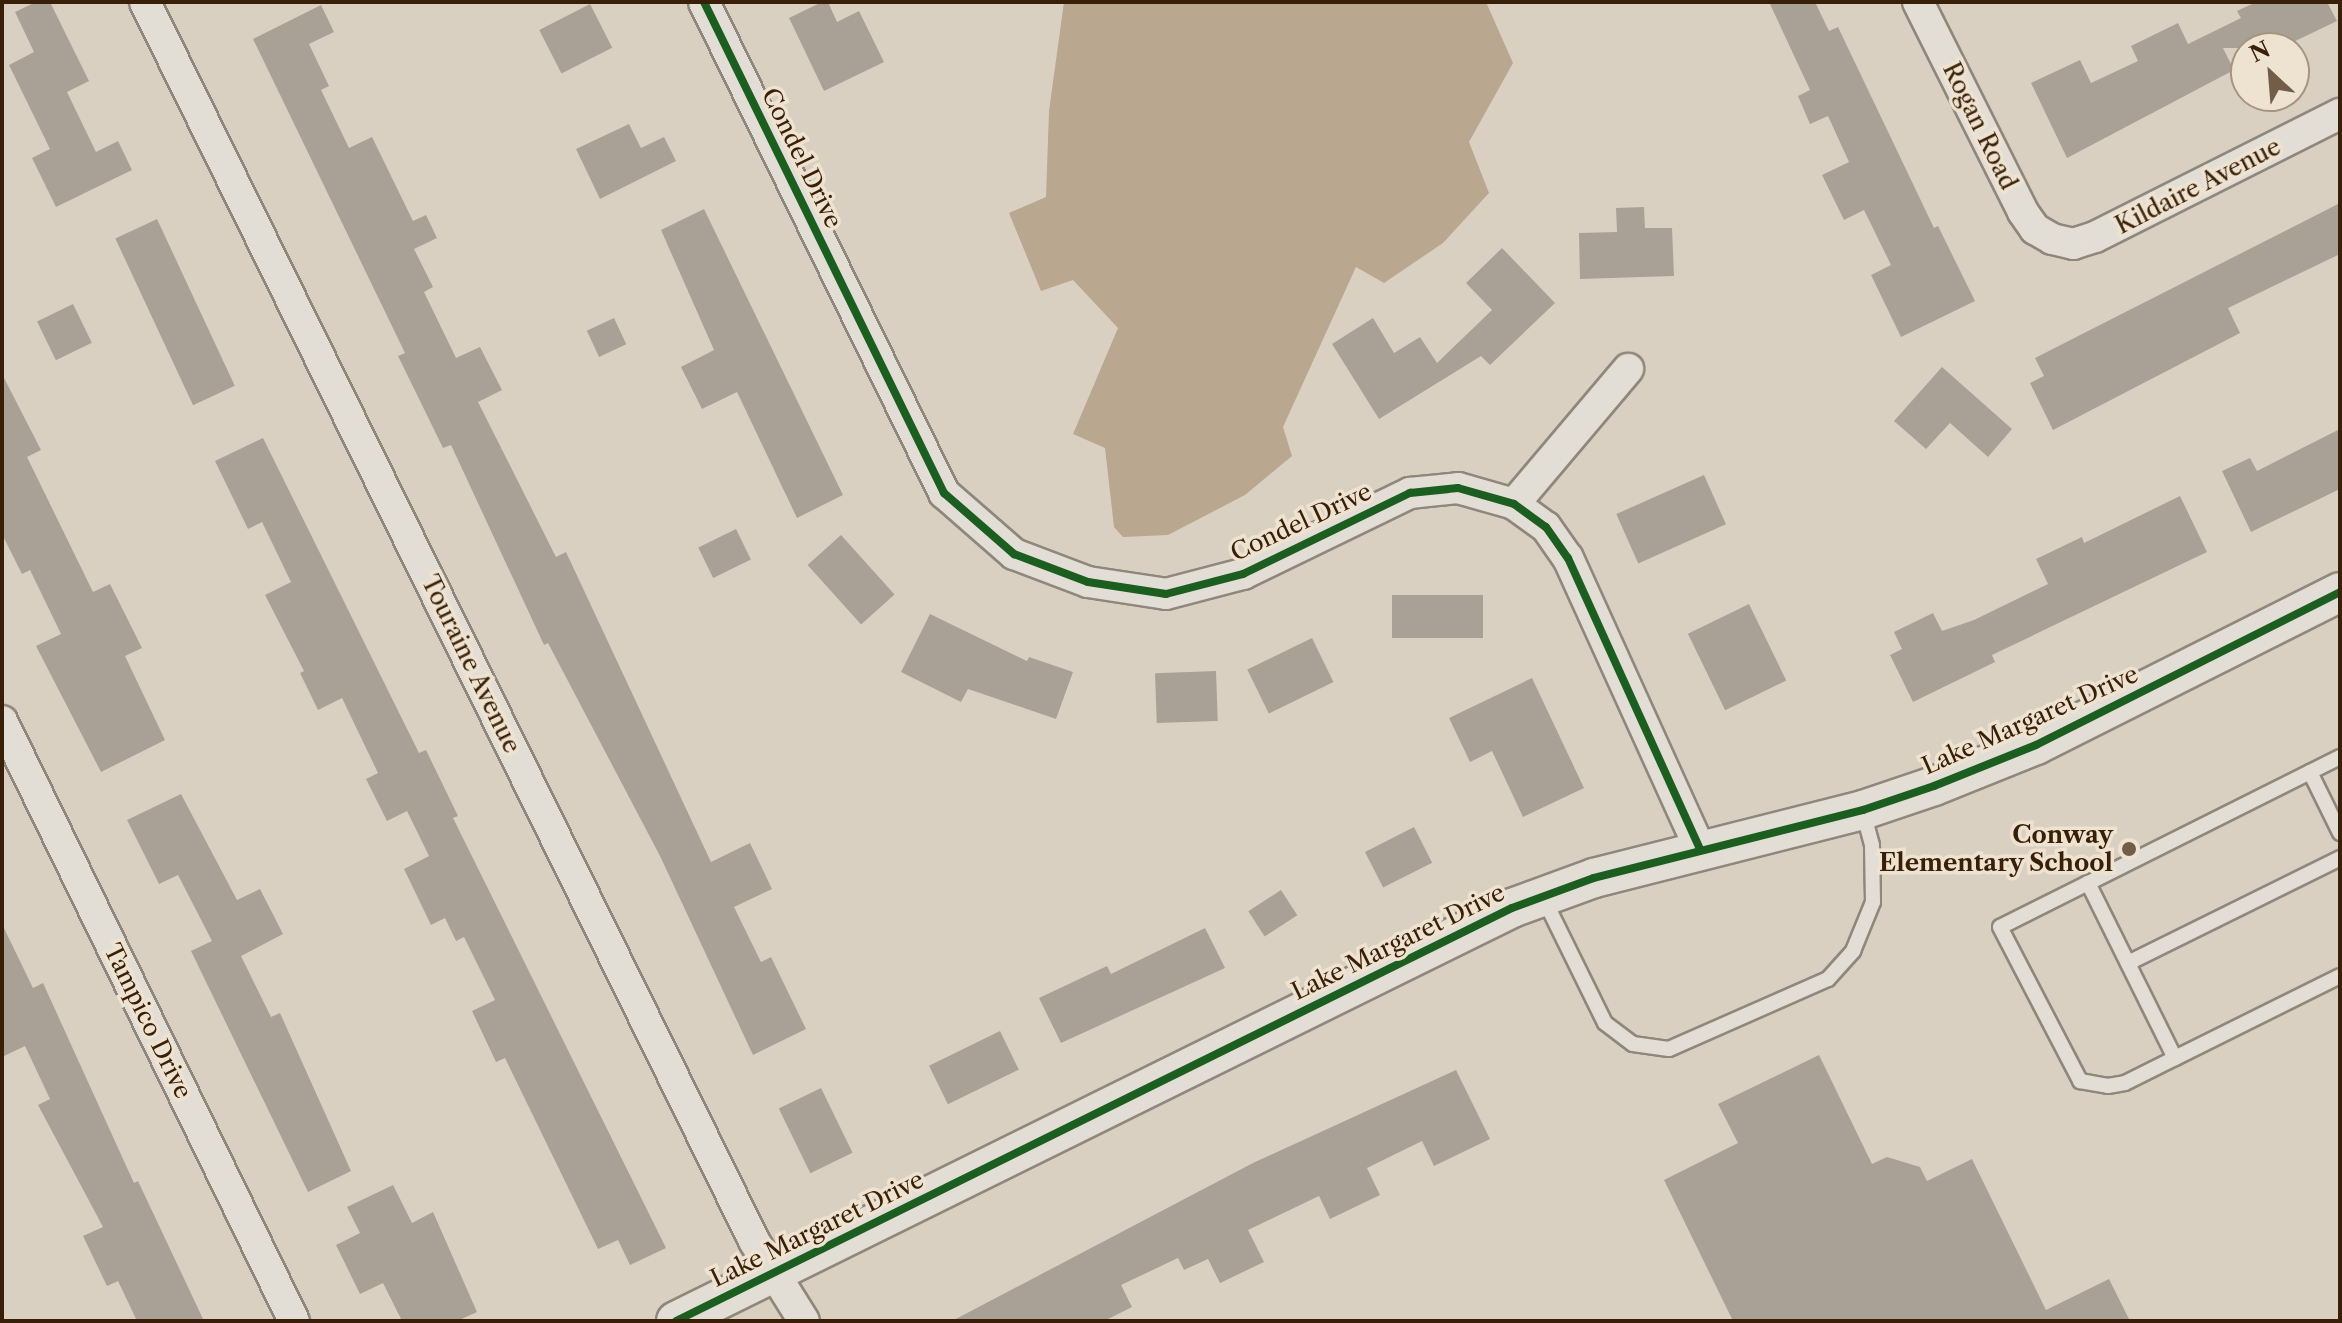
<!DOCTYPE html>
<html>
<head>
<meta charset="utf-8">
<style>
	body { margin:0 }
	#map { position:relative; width:2342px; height:1323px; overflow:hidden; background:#dad0c2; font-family:"Libre Caslon Text",serif }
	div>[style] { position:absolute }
	.water>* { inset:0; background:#b9a790 }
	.building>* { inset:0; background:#aaa196; transform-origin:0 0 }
	.roads { filter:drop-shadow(2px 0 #90877c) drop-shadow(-2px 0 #90877c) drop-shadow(0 2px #90877c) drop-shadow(0 -2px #90877c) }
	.service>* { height:14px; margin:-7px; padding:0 7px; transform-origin:7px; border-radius:7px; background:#e2ded6 }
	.minor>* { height:30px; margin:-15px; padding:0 15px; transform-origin:15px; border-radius:15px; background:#e2ded6 }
	.tertiary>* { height:38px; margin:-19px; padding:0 19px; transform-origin:19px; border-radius:19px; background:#e2ded6 }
	.cycleway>* { height:8px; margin:-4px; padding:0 4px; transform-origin:4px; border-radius:4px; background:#1b5e20 }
	.dots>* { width:22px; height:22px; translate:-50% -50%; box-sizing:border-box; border:4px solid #eee2d0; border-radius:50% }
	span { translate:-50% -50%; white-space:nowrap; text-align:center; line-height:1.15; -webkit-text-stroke:7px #eee2d0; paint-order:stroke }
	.street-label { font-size:24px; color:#391f07 }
	.poi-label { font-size:24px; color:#391f07; font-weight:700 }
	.right { translate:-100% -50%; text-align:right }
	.frame { position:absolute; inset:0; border:4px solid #391f07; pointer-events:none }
	.north { position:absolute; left:2230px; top:32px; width:80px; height:80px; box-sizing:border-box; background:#eee2d0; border:2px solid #a69480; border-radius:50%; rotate:334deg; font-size:22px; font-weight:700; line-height:32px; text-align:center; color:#391f07 }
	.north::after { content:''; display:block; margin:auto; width:28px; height:36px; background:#715d48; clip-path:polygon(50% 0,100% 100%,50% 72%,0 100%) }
</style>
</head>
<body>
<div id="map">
	<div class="water">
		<i style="clip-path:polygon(1064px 2px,1486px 2px,1513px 63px,1469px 142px,1489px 193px,1443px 243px,1384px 283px,1356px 267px,1283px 427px,1292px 456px,1245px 495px,1168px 535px,1123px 537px,1114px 527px,1105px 448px,1073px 434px,1118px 328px,1073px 280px,1041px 291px,1009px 213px,1046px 197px,1049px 111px)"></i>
	</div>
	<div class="building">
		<i style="clip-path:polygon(36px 2px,50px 2px,89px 81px,67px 92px,96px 152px,118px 141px,132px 170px,56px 207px,32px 158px,50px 149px,9px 65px,34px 52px,15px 12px)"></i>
		<i style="clip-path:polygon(822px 2px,828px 2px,837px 22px,859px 11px,884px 62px,824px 91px,789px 18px)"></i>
		<i style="clip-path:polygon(1769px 2px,1815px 2px,1829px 31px,1838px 27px,1934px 228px,1938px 226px,1975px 301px,1901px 337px,1871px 275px,1891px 265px,1864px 210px,1844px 220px,1822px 175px,1849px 162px,1828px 116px,1810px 124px,1798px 96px,1810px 90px)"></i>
		<i style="clip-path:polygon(2256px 2px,2327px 2px,2337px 21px,2281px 48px,2223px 48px,2234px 70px,2067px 158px,2031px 83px,2080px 60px,2091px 83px,2138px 61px,2131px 46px,2178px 23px,2188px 44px,2241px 18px,2237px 11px)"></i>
		<i style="left:590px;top:4px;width:49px;height:57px;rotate:63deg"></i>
		<i style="clip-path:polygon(321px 5px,334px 32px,309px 44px,329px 86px,321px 90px,349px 148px,372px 137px,413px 221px,426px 215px,437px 238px,414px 249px,433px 287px,424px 292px,456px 358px,480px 347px,502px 390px,478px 402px,556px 557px,566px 552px,711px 862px,750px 843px,772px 889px,734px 907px,761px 962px,771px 957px,806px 1029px,753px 1055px,660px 856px,548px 643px,544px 645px,451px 445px,443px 448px,398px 356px,405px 353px,253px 39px)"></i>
		<i style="clip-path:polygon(629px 124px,641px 148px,664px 137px,676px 161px,600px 199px,576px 149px)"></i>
		<i style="clip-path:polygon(2340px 203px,2340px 254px,2228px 308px,2240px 333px,2053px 430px,2030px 383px,2044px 376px,2035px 358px)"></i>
		<i style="clip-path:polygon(1644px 207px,1645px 228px,1672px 228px,1674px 276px,1580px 279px,1579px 233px,1617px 232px,1616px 208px)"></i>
		<i style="clip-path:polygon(704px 209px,843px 495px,797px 518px,737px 392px,702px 409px,681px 367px,714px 350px,661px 230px)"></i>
		<i style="left:157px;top:219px;width:184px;height:46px;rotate:65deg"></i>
		<i style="clip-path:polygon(1502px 248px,1555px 303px,1490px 365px,1481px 356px,1379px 419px,1332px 344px,1373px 318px,1394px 353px,1420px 337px,1437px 363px,1492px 310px,1466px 283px)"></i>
		<i style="left:73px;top:304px;width:43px;height:40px;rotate:64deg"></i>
		<i style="left:614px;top:318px;width:29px;height:30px;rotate:65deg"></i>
		<i style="clip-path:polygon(1942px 367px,2012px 429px,1988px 457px,1950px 423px,1926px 449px,1894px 421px)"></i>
		<i style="clip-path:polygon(2px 374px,41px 450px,27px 457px,93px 592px,110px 584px,142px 648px,125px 656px,165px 740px,101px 772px,36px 646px,61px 634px,30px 570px,22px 574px,2px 534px)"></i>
		<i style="clip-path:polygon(2340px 429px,2340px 489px,2251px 532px,2222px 471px,2250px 458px,2257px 471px)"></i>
		<i style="clip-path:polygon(263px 438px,419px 753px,426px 750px,458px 816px,453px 818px,666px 1248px,630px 1265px,618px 1240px,598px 1249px,505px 1058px,496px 1062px,472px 1011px,495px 1000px,464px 937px,456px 941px,445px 918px,431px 925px,404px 869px,429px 856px,407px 811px,387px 821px,366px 779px,378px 773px,342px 698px,318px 710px,300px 673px,304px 671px,265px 595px,291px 582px,262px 522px,248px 529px,215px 461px)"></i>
		<i style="left:1704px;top:475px;width:54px;height:96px;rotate:66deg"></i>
		<i style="clip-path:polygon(2180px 496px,2207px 552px,1992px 655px,1995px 662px,1913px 702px,1890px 655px,1902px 649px,1894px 632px,1933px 613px,1942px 631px,1974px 620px,2048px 584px,2036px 559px,2082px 537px,2084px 543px)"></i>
		<i style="left:736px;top:529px;width:34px;height:42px;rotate:64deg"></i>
		<i style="left:841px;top:535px;width:80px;height:45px;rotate:48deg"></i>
		<i style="left:1392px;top:595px;width:91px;height:43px"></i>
		<i style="left:1749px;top:604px;width:85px;height:68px;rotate:64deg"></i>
		<i style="clip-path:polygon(930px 614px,1027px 661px,1029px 657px,1073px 672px,1056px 719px,968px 689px,961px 702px,901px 672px)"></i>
		<i style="left:1312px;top:638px;width:49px;height:72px;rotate:64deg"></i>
		<i style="left:1216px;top:671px;width:50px;height:61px;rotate:88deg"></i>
		<i style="clip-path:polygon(1532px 678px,1584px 788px,1523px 817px,1492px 751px,1470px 762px,1449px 718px)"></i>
		<i style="clip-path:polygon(181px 794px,237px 900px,260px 889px,283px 934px,241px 956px,271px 1017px,280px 1013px,351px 1171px,308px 1192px,191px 951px,212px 941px,178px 875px,159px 884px,127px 820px)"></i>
		<i style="left:1414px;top:827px;width:40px;height:55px;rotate:63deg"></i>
		<i style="left:1281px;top:890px;width:30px;height:39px;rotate:57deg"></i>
		<i style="clip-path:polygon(2px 924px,33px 988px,43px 983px,134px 1183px,138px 1181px,204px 1321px,137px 1321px,118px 1281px,107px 1286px,83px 1236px,103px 1227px,38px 1105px,50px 1099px,25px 1046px,2px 1057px)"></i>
		<i style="clip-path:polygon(1205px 928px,1225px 968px,1061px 1043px,1039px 998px,1107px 966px,1111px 974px)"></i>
		<i style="left:1000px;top:1031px;width:43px;height:79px;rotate:64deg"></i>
		<i style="clip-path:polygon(1819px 1055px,1872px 1164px,1887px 1157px,1920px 1167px,1927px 1181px,1972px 1159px,2046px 1310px,2109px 1279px,2130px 1321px,1733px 1321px,1664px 1180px,1738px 1143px,1718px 1104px)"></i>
		<i style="clip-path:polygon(1456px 1070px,1490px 1139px,1434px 1166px,1422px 1141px,1367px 1168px,1380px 1195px,1330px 1219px,1319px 1196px,1248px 1230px,1264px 1262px,1220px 1283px,1208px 1259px,1184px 1270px,1178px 1258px,1121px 1285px,1132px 1307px,1104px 1321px,952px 1321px,1253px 1163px)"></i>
		<i style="left:821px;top:1088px;width:72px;height:47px;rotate:64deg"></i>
		<i style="clip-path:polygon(393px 1185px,412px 1223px,433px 1212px,477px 1312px,457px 1321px,402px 1321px,383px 1283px,360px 1294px,336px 1245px,360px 1233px,347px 1207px)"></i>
	</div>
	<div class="roads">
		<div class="service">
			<i style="left:2340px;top:757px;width:282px;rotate:153.4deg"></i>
			<i style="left:2088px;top:883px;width:195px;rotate:63.6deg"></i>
			<i style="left:2175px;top:1058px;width:184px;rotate:-26.4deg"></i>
			<i style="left:2310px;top:772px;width:68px;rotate:63.8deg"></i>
			<i style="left:2088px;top:883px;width:98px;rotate:153.4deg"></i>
			<i style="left:2000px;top:927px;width:174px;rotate:62.5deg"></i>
			<i style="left:2080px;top:1081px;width:28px;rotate:10deg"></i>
			<i style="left:2108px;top:1086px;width:17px;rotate:-10deg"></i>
			<i style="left:2125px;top:1083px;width:56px;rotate:-26.6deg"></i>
			<i style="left:1543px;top:897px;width:140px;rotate:63.8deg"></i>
			<i style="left:1605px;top:1023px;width:35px;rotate:37deg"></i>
			<i style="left:1633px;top:1044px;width:36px;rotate:8deg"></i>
			<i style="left:1669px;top:1049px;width:174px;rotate:-23.8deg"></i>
			<i style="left:1828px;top:979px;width:38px;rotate:-48deg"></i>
			<i style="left:1853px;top:951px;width:53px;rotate:-67.8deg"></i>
			<i style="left:1873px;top:902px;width:57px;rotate:-91deg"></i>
			<i style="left:1872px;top:845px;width:35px;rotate:-105deg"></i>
			<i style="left:2128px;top:963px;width:237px;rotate:-26.3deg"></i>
		</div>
		<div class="minor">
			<i style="left:145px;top:2px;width:1381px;rotate:63.82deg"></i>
			<i style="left:754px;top:1241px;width:94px;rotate:58deg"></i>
			<i style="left:704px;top:2px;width:547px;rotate:63.95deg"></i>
			<i style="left:944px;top:493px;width:93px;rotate:41.1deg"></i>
			<i style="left:1014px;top:554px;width:79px;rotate:20.7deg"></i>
			<i style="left:1088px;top:582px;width:79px;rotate:8.7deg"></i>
			<i style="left:1166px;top:594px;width:80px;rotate:-14.6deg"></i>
			<i style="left:1243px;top:574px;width:186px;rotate:-25.9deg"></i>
			<i style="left:1410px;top:493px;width:48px;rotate:-5.9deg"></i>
			<i style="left:1458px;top:488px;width:58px;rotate:15.9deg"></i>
			<i style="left:1514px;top:504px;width:39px;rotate:36deg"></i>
			<i style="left:1546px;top:527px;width:38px;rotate:55deg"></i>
			<i style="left:1568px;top:558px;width:320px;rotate:65.6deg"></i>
			<i style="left:1918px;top:2px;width:235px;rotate:63.4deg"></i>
			<i style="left:2023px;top:212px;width:21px;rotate:55deg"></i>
			<i style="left:2035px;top:229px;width:20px;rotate:30deg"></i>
			<i style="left:2052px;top:239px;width:22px;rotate:13deg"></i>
			<i style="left:2073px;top:244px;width:23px;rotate:-18deg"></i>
			<i style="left:2095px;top:237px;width:274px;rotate:-26.7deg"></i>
			<i style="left:1514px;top:504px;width:177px;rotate:-49.8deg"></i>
			<i style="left:2px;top:721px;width:667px;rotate:64.05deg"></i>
		</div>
		<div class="tertiary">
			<i style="left:676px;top:1321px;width:932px;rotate:-26.29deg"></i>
			<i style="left:1512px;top:908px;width:87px;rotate:-20.1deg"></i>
			<i style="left:1594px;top:878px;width:277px;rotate:-14.2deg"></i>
			<i style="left:1863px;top:810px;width:75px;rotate:-18.7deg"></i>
			<i style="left:1934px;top:786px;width:110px;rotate:-21.9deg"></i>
			<i style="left:2036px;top:745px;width:340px;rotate:-26.7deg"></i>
		</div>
	</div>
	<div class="cycleway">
		<i style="left:704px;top:2px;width:547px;rotate:63.95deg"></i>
		<i style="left:944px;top:493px;width:93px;rotate:41.1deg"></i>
		<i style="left:1014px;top:554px;width:79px;rotate:20.7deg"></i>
		<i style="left:1088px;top:582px;width:79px;rotate:8.7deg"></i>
		<i style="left:1166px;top:594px;width:80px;rotate:-14.6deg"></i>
		<i style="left:1243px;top:574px;width:186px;rotate:-25.9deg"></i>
		<i style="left:1410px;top:493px;width:48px;rotate:-5.9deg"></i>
		<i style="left:1458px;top:488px;width:58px;rotate:15.9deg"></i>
		<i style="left:1514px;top:504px;width:39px;rotate:36deg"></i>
		<i style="left:1546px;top:527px;width:38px;rotate:55deg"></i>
		<i style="left:1568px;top:558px;width:320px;rotate:65.6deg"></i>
		<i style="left:676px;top:1321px;width:932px;rotate:-26.29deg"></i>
		<i style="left:1512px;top:908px;width:87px;rotate:-20.1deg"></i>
		<i style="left:1594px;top:878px;width:277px;rotate:-14.2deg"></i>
		<i style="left:1863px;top:810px;width:75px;rotate:-18.7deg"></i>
		<i style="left:1934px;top:786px;width:110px;rotate:-21.9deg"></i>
		<i style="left:2036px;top:745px;width:340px;rotate:-26.7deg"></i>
	</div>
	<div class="dots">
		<i style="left:2129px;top:849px;background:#715d48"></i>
	</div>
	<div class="street-label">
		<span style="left:1980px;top:126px;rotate:64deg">Rogan Road</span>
		<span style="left:802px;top:158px;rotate:64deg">Condel Drive</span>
		<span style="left:2198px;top:186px;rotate:-27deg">Kildaire Avenue</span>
		<span style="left:1301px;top:522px;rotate:-25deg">Condel Drive</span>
		<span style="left:471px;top:664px;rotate:64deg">Touraine Avenue</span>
		<span style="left:2030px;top:720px;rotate:-24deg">Lake Margaret Drive</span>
		<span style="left:1398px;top:942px;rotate:-26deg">Lake Margaret Drive</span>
		<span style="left:148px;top:1021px;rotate:64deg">Tampico Drive</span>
		<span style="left:817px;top:1229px;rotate:-26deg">Lake Margaret Drive</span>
	</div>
	<div class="poi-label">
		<span class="right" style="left:2113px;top:849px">Conway<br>Elementary School</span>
	</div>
	<div class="frame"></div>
	<div class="north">N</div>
</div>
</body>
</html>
